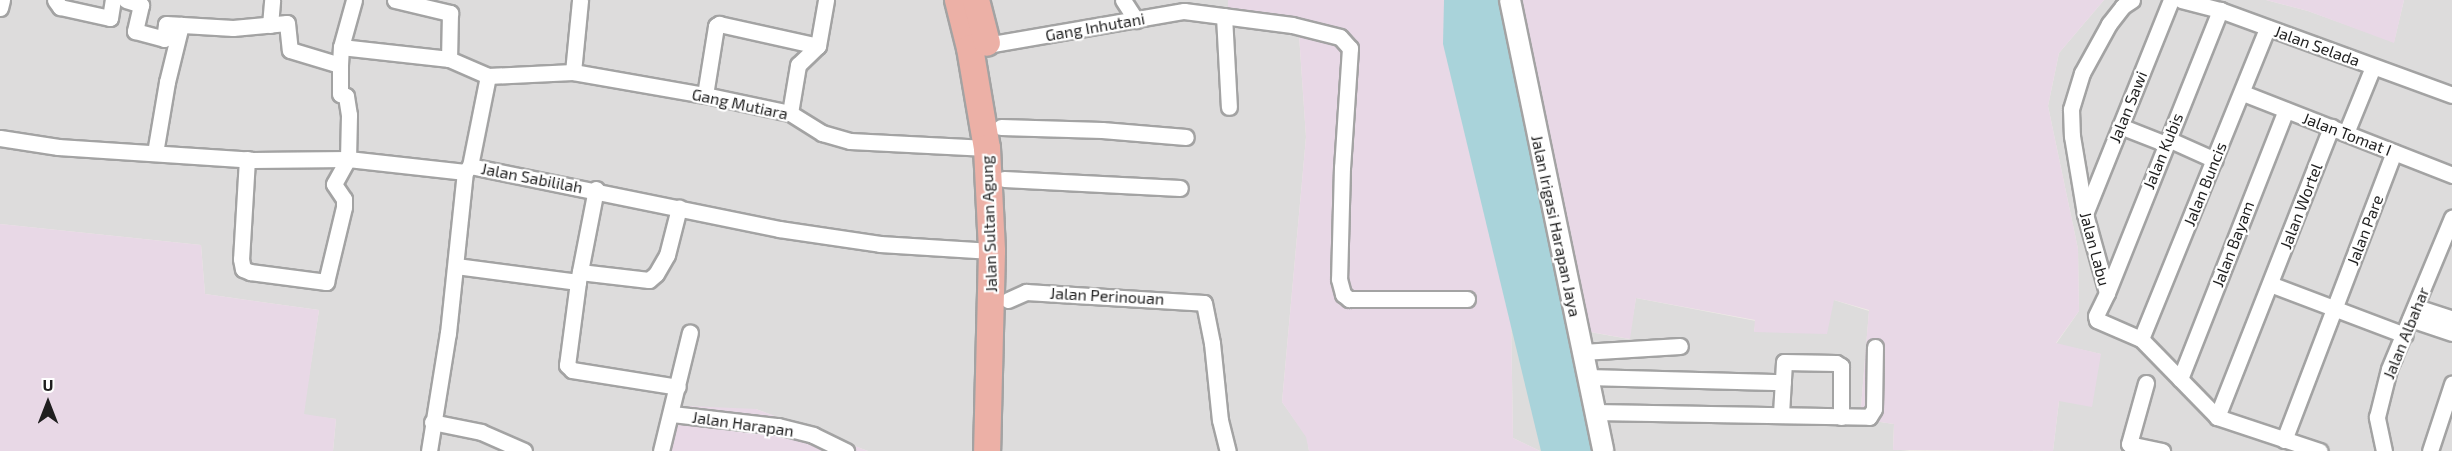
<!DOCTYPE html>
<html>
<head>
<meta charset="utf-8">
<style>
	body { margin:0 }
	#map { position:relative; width:2452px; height:451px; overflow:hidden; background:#efebe6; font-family:"Exo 2",sans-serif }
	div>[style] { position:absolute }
	.residential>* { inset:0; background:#dddcdc }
	.industrial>* { inset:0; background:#e8d8e6 }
	.water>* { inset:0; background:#a9d3da }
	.roads { filter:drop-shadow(2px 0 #a3a3a3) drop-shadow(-2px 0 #a3a3a3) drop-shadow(0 2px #a3a3a3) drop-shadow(0 -2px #a3a3a3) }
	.minor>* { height:15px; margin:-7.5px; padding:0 7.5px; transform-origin:7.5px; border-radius:7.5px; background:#fff }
	.tertiary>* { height:20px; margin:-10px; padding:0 10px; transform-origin:10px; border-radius:10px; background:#fff }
	.trunk>* { height:26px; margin:-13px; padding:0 13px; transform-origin:13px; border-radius:13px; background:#ecb0a6 }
	span { translate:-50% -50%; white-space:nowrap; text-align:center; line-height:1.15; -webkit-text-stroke:4.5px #fff; paint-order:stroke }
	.street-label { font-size:16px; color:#1f1f1f }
	.north { position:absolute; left:18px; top:373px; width:60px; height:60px; -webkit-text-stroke:4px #fff; paint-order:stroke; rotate:0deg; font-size:16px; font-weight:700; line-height:24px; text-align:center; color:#1f1f1f }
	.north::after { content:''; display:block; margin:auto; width:21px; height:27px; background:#1f1f1f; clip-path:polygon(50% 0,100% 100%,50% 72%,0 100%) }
</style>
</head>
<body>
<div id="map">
	<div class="residential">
		<i style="clip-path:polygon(0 0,1228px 0,1228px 11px,1298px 20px,1306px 137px,1282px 402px,1307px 437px,1309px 451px,868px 451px,756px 409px,662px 451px,333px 451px,336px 419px,303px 415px,319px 310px,205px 294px,201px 245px,0 224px)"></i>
		<i style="clip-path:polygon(2104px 0,2266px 0,2308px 11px,2394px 42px,2404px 0,2452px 0,2452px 451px,2053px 451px,2059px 401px,2101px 354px,2056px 344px,2079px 311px,2078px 249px,2048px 106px,2059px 53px)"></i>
		<i style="clip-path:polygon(1636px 298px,1756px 321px,1754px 331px,1834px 300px,1869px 311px,1860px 419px,1894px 424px,1893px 449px,1910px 451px,1540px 451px,1513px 438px,1511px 318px,1629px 339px)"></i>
	</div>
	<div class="industrial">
		<i style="clip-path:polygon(1228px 0,2104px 0,2059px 53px,2048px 106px,2078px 249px,2079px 311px,2056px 343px,2101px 354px,2092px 407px,2059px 401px,2053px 451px,1893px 450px,1894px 424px,1860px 419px,1869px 310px,1834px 300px,1827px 334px,1754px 332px,1755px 320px,1636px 298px,1630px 339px,1511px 318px,1513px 438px,1540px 451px,1309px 451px,1306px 437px,1282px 402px,1306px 137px,1298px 20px,1228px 11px)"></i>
		<i style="clip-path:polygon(2266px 0,2404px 0,2394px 43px,2308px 11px)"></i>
		<i style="clip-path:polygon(0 224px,201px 245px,205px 294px,319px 310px,304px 414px,336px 419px,333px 451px,0 451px)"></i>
		<i style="clip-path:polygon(664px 405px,756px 409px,868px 451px,662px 451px)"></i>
	</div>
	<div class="water">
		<i style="clip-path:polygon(1444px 0,1510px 0,1603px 451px,1541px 451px,1443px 44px)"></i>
	</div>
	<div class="roads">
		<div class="minor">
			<i style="left:55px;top:0;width:9px;rotate:54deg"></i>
			<i style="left:60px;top:7px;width:51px;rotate:12.4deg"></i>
			<i style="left:110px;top:18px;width:18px;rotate:-81deg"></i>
			<i style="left:126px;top:0;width:16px;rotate:18deg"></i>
			<i style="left:141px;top:5px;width:27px;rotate:103deg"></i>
			<i style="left:135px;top:31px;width:30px;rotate:15deg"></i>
			<i style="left:164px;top:39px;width:15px;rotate:-82deg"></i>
			<i style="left:166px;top:24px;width:67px;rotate:3.4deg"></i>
			<i style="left:233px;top:28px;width:54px;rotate:-5.3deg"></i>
			<i style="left:287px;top:23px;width:27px;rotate:84deg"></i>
			<i style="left:290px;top:50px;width:52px;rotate:16.7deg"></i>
			<i style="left:395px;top:0;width:57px;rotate:13.3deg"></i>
			<i style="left:450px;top:13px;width:46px;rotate:91.2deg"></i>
			<i style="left:1123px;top:0;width:24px;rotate:57deg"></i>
			<i style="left:2132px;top:0;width:11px;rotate:146deg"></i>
			<i style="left:2123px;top:6px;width:23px;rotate:128deg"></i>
			<i style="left:2109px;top:24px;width:56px;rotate:118.9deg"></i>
			<i style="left:2082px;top:73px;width:38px;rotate:107deg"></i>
			<i style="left:2071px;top:109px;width:27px;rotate:88deg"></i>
			<i style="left:2072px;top:136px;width:79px;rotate:80.5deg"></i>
			<i style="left:2085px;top:214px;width:82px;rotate:74.4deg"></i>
			<i style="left:2107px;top:293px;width:25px;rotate:116deg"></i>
			<i style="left:2096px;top:316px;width:4px;rotate:76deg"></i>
			<i style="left:2097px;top:320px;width:48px;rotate:23.4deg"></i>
			<i style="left:2141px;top:339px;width:109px;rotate:45.7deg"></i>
			<i style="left:2217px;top:417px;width:108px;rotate:18.3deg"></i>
			<i style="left:2181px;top:0;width:40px;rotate:14.4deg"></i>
			<i style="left:2220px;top:10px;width:247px;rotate:20.1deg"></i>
			<i style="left:0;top:8px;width:8px;rotate:-76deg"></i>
			<i style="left:1224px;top:16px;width:91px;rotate:86.9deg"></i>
			<i style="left:270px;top:25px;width:25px;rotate:-85deg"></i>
			<i style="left:981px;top:46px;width:206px;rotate:-9.8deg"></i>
			<i style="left:1184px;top:11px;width:109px;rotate:7.4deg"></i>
			<i style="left:1292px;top:25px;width:49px;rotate:14deg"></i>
			<i style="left:1340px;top:37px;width:15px;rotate:48deg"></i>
			<i style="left:1350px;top:48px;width:119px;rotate:93.8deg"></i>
			<i style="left:1342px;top:167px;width:112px;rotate:91.5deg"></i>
			<i style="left:1339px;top:279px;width:16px;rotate:75deg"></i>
			<i style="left:1343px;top:294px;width:8px;rotate:40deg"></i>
			<i style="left:1349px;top:299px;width:118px"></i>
			<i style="left:341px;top:47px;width:109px;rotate:6.3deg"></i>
			<i style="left:449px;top:59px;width:43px;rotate:23.6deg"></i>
			<i style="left:488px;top:76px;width:85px;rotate:-2.7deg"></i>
			<i style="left:573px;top:72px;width:134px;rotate:9.9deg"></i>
			<i style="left:705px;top:95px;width:87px;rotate:12deg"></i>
			<i style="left:790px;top:113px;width:38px;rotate:32deg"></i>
			<i style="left:822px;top:133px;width:29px;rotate:16deg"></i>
			<i style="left:850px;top:141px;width:137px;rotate:2.9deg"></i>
			<i style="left:573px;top:72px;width:72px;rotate:-84.4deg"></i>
			<i style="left:2243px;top:93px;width:225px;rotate:21.4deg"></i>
			<i style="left:705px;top:95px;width:70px;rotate:-80.9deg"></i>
			<i style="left:716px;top:26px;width:4px;rotate:-34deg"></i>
			<i style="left:719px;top:24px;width:101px;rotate:12.5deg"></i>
			<i style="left:790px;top:113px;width:49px;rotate:-80.5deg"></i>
			<i style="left:798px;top:65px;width:28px;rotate:-44deg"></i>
			<i style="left:818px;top:46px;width:47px;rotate:-80.1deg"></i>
			<i style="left:2120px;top:126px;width:49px;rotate:21.4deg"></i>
			<i style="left:1001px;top:127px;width:101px;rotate:1.7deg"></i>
			<i style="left:1102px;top:130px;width:84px;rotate:4.8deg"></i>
			<i style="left:2346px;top:133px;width:71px;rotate:-67.8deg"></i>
			<i style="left:0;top:138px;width:59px;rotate:8.8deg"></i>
			<i style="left:58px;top:147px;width:194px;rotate:3.8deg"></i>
			<i style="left:252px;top:160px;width:96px;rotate:-0.6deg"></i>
			<i style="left:348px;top:159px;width:118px;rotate:6.3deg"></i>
			<i style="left:465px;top:172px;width:8px;rotate:-50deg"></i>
			<i style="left:470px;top:166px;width:315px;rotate:11.5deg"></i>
			<i style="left:779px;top:229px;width:102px;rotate:8.4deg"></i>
			<i style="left:880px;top:244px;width:112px;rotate:3.6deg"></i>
			<i style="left:2168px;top:139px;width:51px;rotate:24.1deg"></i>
			<i style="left:155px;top:153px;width:72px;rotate:-80.4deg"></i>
			<i style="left:167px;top:82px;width:59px;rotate:-76.2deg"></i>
			<i style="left:247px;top:159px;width:100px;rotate:93.4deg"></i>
			<i style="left:241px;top:259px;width:10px;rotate:79deg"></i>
			<i style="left:243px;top:269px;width:8px;rotate:23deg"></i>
			<i style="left:250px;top:272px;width:77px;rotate:7.5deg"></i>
			<i style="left:326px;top:282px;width:77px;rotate:-76.5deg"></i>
			<i style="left:344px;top:207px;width:8px;rotate:-90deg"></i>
			<i style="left:344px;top:199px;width:18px;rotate:-124deg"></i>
			<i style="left:334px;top:184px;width:29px;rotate:-61deg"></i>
			<i style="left:348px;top:159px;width:44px;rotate:-88.7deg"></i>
			<i style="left:349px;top:115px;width:19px;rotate:-99deg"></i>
			<i style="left:346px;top:96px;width:6px;rotate:-162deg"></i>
			<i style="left:340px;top:94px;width:29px;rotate:-90deg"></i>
			<i style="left:340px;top:65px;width:18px;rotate:-87deg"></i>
			<i style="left:341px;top:47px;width:49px;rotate:-74.5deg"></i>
			<i style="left:470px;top:166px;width:92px;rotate:-78.7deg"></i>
			<i style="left:1004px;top:179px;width:176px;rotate:2.9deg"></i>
			<i style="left:596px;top:189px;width:95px;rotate:101deg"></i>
			<i style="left:578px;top:282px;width:84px;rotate:97.5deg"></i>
			<i style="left:567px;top:365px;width:7px;rotate:45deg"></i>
			<i style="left:572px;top:370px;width:107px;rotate:9.1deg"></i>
			<i style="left:2085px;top:214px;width:231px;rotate:-68.1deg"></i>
			<i style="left:456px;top:266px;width:123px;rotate:7.5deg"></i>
			<i style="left:580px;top:272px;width:69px;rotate:6.6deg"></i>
			<i style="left:649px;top:280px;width:9px;rotate:-41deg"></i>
			<i style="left:656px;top:274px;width:22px;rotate:-60deg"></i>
			<i style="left:667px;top:255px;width:49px;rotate:-75.7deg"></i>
			<i style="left:2270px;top:284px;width:144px;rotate:20.7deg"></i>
			<i style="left:2107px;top:293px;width:305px;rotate:-68.2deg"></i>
			<i style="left:1008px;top:300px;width:20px;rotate:-24deg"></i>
			<i style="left:1026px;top:292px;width:178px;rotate:3.5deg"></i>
			<i style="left:1204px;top:303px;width:41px;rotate:78.7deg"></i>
			<i style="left:1212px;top:343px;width:77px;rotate:84.1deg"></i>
			<i style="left:1220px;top:420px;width:32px;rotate:76deg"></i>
			<i style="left:2416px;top:307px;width:38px;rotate:18deg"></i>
			<i style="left:2410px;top:319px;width:44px;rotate:18.4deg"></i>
			<i style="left:2141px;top:339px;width:336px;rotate:-67.9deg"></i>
			<i style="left:1582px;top:352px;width:98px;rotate:-3.5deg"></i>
			<i style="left:1587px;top:377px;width:196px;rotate:1.5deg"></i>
			<i style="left:2180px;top:379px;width:289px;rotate:-68.5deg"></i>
			<i style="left:2146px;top:383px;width:63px;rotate:105.6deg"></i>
			<i style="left:2129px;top:444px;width:34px;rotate:12deg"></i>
			<i style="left:1594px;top:412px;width:275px;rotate:1deg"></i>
			<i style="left:1869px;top:417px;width:9px;rotate:-58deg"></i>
			<i style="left:1874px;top:409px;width:62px;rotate:-89.1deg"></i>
			<i style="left:672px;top:414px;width:107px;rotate:6.5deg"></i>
			<i style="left:778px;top:426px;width:36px;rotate:14deg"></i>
			<i style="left:813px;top:435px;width:37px;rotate:26deg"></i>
			<i style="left:1781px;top:414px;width:52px;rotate:-86.7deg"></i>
			<i style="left:1784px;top:362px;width:52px;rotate:1.1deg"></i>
			<i style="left:1836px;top:363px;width:6px;rotate:31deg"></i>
			<i style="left:1841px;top:366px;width:51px;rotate:90deg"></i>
			<i style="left:2217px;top:417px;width:312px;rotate:-68.5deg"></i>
			<i style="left:432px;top:422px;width:50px;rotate:11.5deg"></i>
			<i style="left:481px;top:432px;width:47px;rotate:23.8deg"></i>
			<i style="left:2284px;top:440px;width:308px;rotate:-69.1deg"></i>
			<i style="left:429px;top:451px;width:120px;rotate:-80.9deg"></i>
			<i style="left:448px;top:333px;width:162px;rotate:-84deg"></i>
			<i style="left:661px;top:451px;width:122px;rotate:-76.3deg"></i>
			<i style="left:2384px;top:451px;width:35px;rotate:-102deg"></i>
			<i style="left:2377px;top:417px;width:49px;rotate:-76deg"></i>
			<i style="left:2389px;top:369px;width:164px;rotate:-67.4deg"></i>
			<i style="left:2430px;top:451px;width:71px;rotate:-71.8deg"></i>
		</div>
		<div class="tertiary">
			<i style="left:1510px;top:0;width:460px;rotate:78.3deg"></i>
		</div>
		<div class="trunk">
			<i style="left:958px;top:0;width:49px;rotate:76deg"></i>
			<i style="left:970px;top:48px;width:101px;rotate:80.4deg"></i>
			<i style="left:987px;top:148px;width:103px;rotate:87.2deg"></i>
			<i style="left:992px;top:251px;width:200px;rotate:91.4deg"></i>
			<i style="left:976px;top:0;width:44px;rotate:75.7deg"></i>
		</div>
	</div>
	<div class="street-label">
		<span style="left:1095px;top:27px;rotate:-10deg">Gang Inhutani</span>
		<span style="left:2317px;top:46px;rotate:20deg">Jalan Selada</span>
		<span style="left:740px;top:104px;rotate:12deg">Gang Mutiara</span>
		<span style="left:2128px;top:107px;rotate:-68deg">Jalan Sawi</span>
		<span style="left:2347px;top:134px;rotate:21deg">Jalan Tomat I</span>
		<span style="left:2163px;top:151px;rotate:-68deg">Jalan Kubis</span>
		<span style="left:532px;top:178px;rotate:11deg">Jalan Sabililah</span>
		<span style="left:2205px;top:184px;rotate:-68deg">Jalan Buncis</span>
		<span style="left:2301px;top:206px;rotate:-69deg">Jalan Wortel</span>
		<span style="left:989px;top:224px;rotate:-92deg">Jalan Sultan Agung</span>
		<span style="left:1556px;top:226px;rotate:78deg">Jalan Irigasi Harapan Jaya</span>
		<span style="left:2365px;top:230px;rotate:-69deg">Jalan Pare</span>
		<span style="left:2233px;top:244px;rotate:-69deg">Jalan Bayam</span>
		<span style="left:2095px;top:249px;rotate:75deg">Jalan Labu</span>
		<span style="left:1107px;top:296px;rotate:3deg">Jalan Perinouan</span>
		<span style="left:2406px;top:333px;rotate:-68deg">Jalan Albahar</span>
		<span style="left:743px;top:424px;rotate:8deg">Jalan Harapan</span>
	</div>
	<div class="north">U</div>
</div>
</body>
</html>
